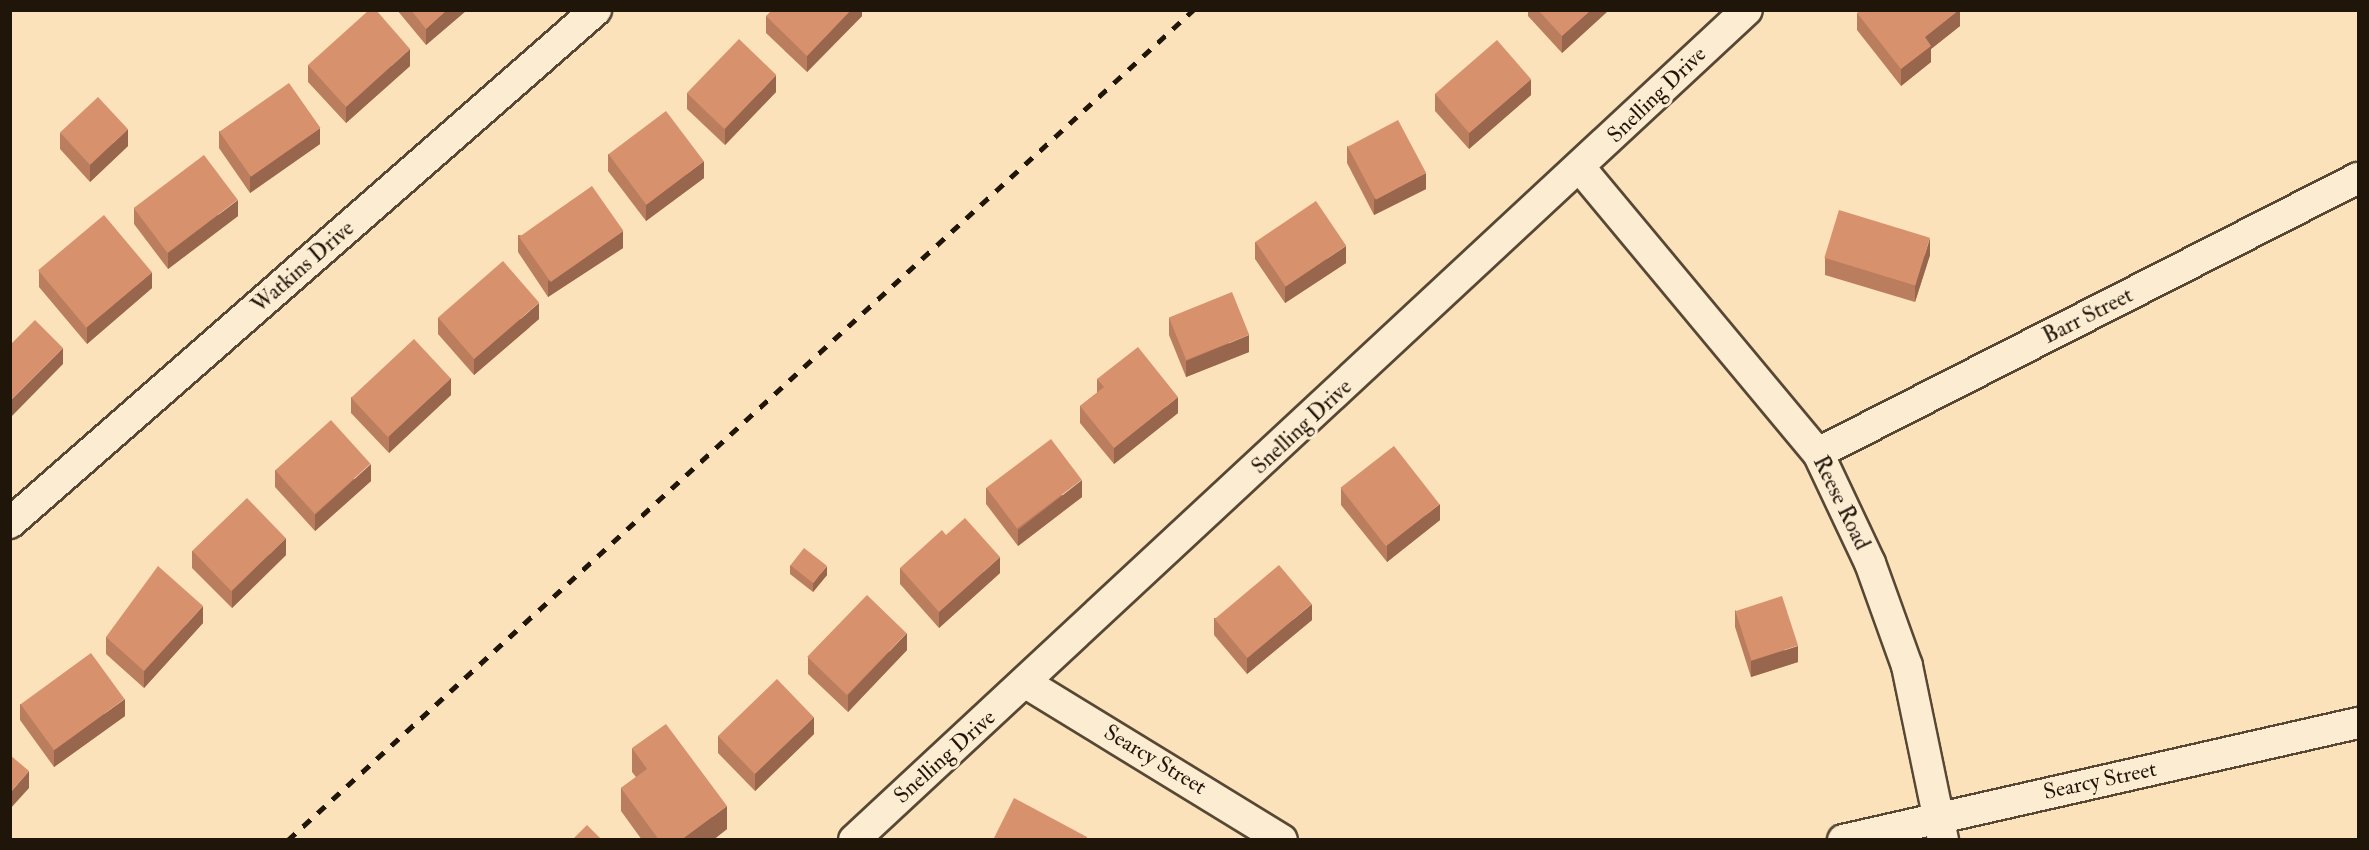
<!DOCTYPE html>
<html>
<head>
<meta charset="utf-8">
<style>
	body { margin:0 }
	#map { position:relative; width:2369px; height:850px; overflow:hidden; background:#fbe2ba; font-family:"IM FELL Double Pica",serif }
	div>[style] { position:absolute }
	.roads { filter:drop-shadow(2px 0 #574835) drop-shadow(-2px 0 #574835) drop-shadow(0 2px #574835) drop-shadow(0 -2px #574835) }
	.street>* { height:30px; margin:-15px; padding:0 15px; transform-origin:15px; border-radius:15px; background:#fcecd2 }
	.rail>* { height:4.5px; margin-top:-2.25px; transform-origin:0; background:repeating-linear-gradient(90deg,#201509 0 10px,transparent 0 20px) }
	.wall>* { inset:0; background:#ba7d5e }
	.shaded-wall>* { inset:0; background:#97664c }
	.building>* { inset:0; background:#d8916d; transform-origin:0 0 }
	span { translate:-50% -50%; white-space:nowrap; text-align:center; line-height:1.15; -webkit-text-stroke:6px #fcecd2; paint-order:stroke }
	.street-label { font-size:22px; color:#201509 }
	.frame { position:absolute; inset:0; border:12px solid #201509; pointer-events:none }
</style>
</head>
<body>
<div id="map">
	<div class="roads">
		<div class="street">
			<i style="left:1581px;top:169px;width:370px;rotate:50.2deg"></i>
			<i style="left:1818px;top:453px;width:122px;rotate:64.7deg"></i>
			<i style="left:1870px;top:563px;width:109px;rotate:70.2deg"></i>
			<i style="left:1907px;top:666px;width:178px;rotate:78.3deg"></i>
			<i style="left:1818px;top:453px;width:606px;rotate:-26.99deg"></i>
			<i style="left:10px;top:523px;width:779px;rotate:-41.2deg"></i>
			<i style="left:1026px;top:683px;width:300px;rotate:31.5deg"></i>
			<i style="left:854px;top:840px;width:1219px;rotate:-42.91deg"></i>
			<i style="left:1843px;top:840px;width:528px;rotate:-12.8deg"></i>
		</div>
	</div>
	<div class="rail">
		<i style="left:288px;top:840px;width:1228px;rotate:-42.52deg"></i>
	</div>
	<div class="wall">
		<i style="clip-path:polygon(397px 10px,467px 10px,426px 45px)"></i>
		<i style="clip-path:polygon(862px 10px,862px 16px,807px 72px,766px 33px,766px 16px)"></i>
		<i style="clip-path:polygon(1528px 10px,1609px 10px,1562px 53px,1528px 16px)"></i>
		<i style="clip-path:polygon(1960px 10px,1960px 26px,1931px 49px,1931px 62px,1901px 86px,1857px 30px,1857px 13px)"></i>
		<i style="clip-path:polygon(308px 65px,410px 66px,346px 123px,308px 82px)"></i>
		<i style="clip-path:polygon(776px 92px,725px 145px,687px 109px,687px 93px)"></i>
		<i style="clip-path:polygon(1435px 94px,1531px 95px,1469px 149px,1435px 111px)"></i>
		<i style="clip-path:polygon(219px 131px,320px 144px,250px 193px,219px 148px)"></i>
		<i style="clip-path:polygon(60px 133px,128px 146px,90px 182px,60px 149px)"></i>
		<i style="clip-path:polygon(1347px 146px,1426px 189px,1374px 215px,1347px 163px)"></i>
		<i style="clip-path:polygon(608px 154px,704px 178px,646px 221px,608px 171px)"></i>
		<i style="clip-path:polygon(134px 208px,238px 216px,168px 269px,134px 224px)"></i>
		<i style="clip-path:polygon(518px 235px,623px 248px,548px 297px,518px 252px)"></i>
		<i style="clip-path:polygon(1255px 242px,1346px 263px,1285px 303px,1255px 259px)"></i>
		<i style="clip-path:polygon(1930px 255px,1915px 302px,1825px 275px,1825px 258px)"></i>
		<i style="clip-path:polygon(39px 271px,152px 288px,87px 344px,39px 287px)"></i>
		<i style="clip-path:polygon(438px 318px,539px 319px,474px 375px,438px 334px)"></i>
		<i style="clip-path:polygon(1169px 318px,1249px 352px,1186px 377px,1169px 335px)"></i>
		<i style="clip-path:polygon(1097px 379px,1178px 413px,1114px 464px,1080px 423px,1080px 406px,1097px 393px)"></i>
		<i style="clip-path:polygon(451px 395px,389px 453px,351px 413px,351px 397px)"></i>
		<i style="clip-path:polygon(275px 470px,371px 481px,315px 531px,275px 487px)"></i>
		<i style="clip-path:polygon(986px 488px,1082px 497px,1018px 546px,986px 504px)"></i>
		<i style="clip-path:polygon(1341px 488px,1440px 520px,1387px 562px,1341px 505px)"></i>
		<i style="clip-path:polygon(192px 551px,286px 555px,232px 608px,192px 568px)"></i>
		<i style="clip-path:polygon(790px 565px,827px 575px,813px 592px,790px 574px)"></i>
		<i style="clip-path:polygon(900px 568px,1000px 573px,939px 628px,900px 584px)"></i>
		<i style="clip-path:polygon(1735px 610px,1798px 662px,1751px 677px,1735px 627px)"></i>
		<i style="clip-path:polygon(1214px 618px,1312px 620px,1247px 674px,1214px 635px)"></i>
		<i style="clip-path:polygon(203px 623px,144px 688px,106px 654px,106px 637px)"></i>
		<i style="clip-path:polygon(907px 650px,848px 712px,808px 674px,808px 657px)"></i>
		<i style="clip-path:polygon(20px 704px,125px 716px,54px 767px,20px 720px)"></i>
		<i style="clip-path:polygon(814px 734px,755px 791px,718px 753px,718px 736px)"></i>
		<i style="clip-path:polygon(632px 748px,727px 829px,713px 840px,642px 840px,621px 811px,621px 788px,636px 777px,632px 772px)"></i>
	</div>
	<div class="shaded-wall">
		<i style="clip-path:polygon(447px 10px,467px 10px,426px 45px,426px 29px)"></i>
		<i style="clip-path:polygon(851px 10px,862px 10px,862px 16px,807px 72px,807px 56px)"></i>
		<i style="clip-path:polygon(1591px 10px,1609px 10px,1562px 53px,1562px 36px)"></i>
		<i style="clip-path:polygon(1959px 10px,1960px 10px,1960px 26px,1931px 49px,1931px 62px,1901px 86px,1901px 69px,1925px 37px)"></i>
		<i style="clip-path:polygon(410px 49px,410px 66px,346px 123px,346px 107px)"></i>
		<i style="clip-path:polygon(776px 75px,776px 92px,725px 145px,725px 129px)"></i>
		<i style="clip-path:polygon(1531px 79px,1531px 95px,1469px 149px,1469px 133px)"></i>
		<i style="clip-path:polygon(320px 128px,320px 144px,250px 193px,250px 176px)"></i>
		<i style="clip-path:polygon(128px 129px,128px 146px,90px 182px,90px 165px)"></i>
		<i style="clip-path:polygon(704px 161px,704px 178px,646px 221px,646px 205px)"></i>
		<i style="clip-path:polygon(1426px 173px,1426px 189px,1374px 215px,1374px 199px)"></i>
		<i style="clip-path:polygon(238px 200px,238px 216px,168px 269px,168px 253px)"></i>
		<i style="clip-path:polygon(623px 231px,623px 248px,548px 297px,548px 281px)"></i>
		<i style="clip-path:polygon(1930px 238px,1930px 255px,1915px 302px,1915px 286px)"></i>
		<i style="clip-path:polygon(1346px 246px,1346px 263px,1285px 303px,1285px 287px)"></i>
		<i style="clip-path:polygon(152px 272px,152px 288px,87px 344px,87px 327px)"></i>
		<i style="clip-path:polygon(539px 303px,539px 319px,474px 375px,474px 359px)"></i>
		<i style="clip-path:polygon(1249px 335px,1249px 352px,1186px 377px,1186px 361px)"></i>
		<i style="clip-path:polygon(63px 348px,63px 364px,10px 418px,10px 401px)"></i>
		<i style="clip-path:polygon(451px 378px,451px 395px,389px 453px,389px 436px)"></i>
		<i style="clip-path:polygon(1178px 397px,1178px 413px,1114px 464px,1114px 448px)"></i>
		<i style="clip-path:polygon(371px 464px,371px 481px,315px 531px,315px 515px)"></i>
		<i style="clip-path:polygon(1082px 480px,1082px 497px,1018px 546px,1018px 530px)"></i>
		<i style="clip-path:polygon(1440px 504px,1440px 520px,1387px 562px,1387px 545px)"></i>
		<i style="clip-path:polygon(286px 538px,286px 555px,232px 608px,232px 591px)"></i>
		<i style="clip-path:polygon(1000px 557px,1000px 573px,939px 628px,939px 612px)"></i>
		<i style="clip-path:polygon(827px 566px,827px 575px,813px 592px,813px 583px)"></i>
		<i style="clip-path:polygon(1312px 604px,1312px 620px,1247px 674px,1247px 658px)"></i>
		<i style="clip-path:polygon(203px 606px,203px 623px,144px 688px,144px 671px)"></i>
		<i style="clip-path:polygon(907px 633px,907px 650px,848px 712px,848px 695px)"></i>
		<i style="clip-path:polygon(1798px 646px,1798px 662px,1751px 677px,1751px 661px)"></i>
		<i style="clip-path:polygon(125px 699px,125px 716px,54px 767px,54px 750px)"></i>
		<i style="clip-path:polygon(814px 717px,814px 734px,755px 791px,755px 774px)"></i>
		<i style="clip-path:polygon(29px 771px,29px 788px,10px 809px,10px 793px)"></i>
		<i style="clip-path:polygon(727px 806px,727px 829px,713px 840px,681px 840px)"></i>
	</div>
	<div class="building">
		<i style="clip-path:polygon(369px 10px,376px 10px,410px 49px,346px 107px,308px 65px)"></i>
		<i style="clip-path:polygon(411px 10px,447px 10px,426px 29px)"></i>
		<i style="clip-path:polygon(772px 10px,851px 10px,807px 56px,766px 16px)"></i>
		<i style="clip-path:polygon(1538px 10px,1591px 10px,1562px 36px)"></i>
		<i style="clip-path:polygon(1860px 10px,1959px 10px,1925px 37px,1931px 46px,1901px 69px,1857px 13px)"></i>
		<i style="left:739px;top:39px;width:52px;height:75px;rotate:44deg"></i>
		<i style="left:1497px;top:40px;width:52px;height:82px;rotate:49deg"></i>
		<i style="left:289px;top:83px;width:55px;height:85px;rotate:55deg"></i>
		<i style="left:98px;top:97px;width:44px;height:52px;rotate:47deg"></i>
		<i style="left:666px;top:111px;width:63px;height:72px;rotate:53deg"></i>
		<i style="left:1398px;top:120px;width:60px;height:57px;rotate:62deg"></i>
		<i style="left:204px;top:155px;width:56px;height:88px;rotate:53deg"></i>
		<i style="left:592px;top:186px;width:55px;height:89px;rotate:55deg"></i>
		<i style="left:1316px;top:201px;width:54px;height:73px;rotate:56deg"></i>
		<i style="left:1839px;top:210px;width:95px;height:50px;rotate:17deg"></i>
		<i style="left:104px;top:215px;width:75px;height:86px;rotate:50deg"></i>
		<i style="left:503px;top:261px;width:55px;height:86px;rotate:49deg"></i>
		<i style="left:1232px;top:292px;width:46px;height:68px;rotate:68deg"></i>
		<i style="clip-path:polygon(35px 320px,63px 348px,10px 401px,10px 345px)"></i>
		<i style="left:414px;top:339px;width:54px;height:86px;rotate:47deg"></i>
		<i style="clip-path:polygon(1138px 347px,1178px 397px,1114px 448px,1080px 406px,1104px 387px,1097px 379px)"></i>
		<i style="left:331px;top:420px;width:59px;height:75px;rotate:48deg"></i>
		<i style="left:1051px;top:439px;width:51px;height:81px;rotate:53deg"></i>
		<i style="left:1394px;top:446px;width:74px;height:68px;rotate:52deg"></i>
		<i style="left:247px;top:498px;width:56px;height:76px;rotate:46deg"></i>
		<i style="clip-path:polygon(965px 518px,1000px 557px,939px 612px,900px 568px,942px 530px,946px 535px)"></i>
		<i style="left:804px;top:548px;width:29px;height:22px;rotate:38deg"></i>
		<i style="left:1279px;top:565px;width:51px;height:84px;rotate:50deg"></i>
		<i style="clip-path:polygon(158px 566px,203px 606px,144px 671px,106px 637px)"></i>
		<i style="left:867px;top:595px;width:55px;height:86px;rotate:44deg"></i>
		<i style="left:1782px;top:596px;width:52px;height:49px;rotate:72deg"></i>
		<i style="left:91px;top:653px;width:57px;height:87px;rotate:54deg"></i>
		<i style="left:777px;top:679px;width:53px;height:82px;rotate:46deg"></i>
		<i style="clip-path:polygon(666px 724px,727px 806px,681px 840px,659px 840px,621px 788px,647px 769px,632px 748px)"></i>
		<i style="clip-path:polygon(10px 755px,29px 771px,10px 793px)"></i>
		<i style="clip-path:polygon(1014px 798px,1087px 837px,1086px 840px,993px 840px)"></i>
		<i style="clip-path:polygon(587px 825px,602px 840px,572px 840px)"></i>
	</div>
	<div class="street-label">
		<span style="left:1657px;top:95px;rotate:-44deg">Snelling Drive</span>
		<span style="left:303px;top:267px;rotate:-41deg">Watkins Drive</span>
		<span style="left:2088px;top:316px;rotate:-27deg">Barr Street</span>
		<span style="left:1302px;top:427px;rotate:-43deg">Snelling Drive</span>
		<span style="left:1841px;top:503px;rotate:64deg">Reese Road</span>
		<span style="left:945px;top:757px;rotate:-42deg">Snelling Drive</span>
		<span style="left:1155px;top:760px;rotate:31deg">Searcy Street</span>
		<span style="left:2100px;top:781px;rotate:-12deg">Searcy Street</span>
	</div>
	<div class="frame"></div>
</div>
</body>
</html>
